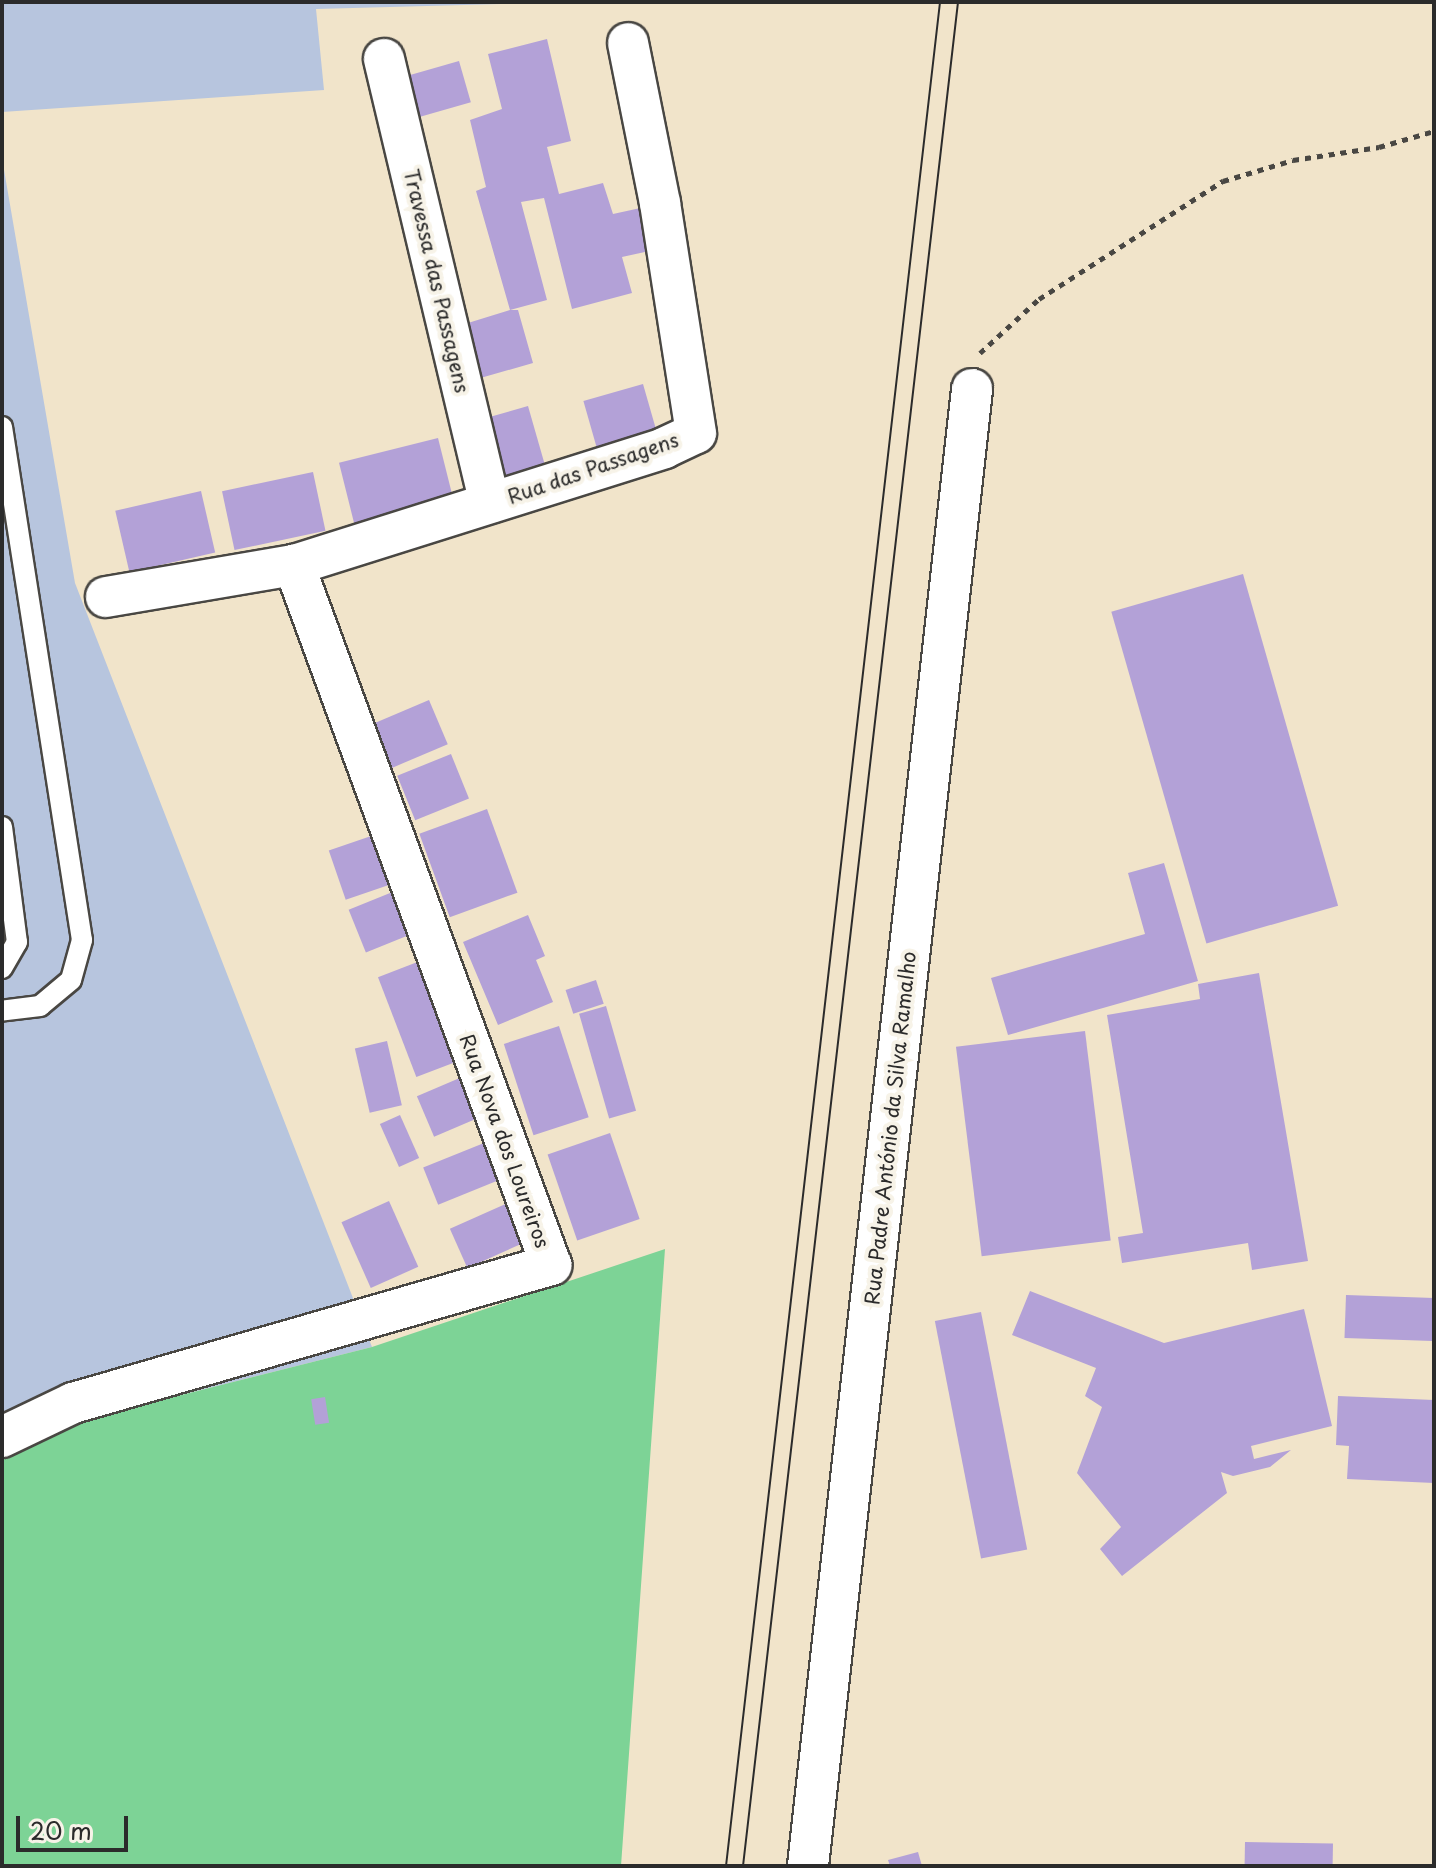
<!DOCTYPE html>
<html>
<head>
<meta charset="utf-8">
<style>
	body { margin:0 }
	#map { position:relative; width:1436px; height:1868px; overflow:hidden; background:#f1e4ca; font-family:"Playpen Sans",sans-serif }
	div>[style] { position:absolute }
	.industrial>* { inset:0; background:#b7c5de }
	.green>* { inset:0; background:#7dd396 }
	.building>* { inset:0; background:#b3a1d7; transform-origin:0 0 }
	.path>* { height:5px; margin-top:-2.5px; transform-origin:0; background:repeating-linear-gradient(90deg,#494743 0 6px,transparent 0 12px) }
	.roads { filter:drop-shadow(2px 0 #494743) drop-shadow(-2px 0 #494743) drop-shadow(0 2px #494743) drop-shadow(0 -2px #494743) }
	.lane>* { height:20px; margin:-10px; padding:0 10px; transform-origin:10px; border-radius:10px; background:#fff }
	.street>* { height:40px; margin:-20px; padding:0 20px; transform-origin:20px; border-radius:20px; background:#fff }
	.tram>* { height:2px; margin:-1px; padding:0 1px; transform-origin:1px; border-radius:1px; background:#2b2b2b }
	span { translate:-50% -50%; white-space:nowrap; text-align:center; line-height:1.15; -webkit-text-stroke:8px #f7f3e8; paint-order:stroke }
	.street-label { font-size:20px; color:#2b2b2b }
	.frame { position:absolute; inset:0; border:4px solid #2b2b2b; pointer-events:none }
	.scale { position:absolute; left:16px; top:1816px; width:112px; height:36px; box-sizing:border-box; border:4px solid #2b2b2b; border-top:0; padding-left:10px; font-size:24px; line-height:28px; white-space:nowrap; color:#2b2b2b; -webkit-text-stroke:6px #f7f3e8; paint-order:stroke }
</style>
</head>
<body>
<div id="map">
	<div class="industrial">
		<i style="clip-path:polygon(2px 2px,578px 2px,316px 9px,324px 90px,2px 112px)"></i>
		<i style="clip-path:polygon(2px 158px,75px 583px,372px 1347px,82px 1420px,2px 1450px)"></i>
	</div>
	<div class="green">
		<i style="clip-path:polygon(665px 1249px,621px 1866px,2px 1866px,2px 1450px,82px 1420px,372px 1347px)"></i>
	</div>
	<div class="building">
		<i style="clip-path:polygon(547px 39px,571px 141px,547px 147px,559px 194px,603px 183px,613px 214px,645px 207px,654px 250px,622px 257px,632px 293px,572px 309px,544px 198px,521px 202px,547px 300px,510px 310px,518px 310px,533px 363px,470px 381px,455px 327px,510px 310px,476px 191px,486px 187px,470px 120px,502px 109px,488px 54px)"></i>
		<i style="left:459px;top:61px;width:43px;height:59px;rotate:74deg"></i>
		<i style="left:643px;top:384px;width:57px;height:62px;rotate:74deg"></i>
		<i style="left:528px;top:406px;width:73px;height:51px;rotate:74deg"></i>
		<i style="left:438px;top:438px;width:65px;height:102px;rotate:76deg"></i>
		<i style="left:313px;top:472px;width:60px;height:93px;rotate:78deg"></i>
		<i style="left:201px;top:491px;width:63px;height:88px;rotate:77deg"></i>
		<i style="left:1243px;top:574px;width:345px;height:137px;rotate:74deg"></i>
		<i style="left:429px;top:700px;width:48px;height:62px;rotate:67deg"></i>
		<i style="left:451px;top:754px;width:48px;height:58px;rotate:68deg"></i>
		<i style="left:487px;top:809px;width:89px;height:72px;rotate:70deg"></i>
		<i style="left:377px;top:834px;width:52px;height:51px;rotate:71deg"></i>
		<i style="clip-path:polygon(1164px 863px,1198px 981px,1008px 1035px,991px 978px,1145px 934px,1128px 873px)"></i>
		<i style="left:395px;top:891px;width:46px;height:50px;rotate:68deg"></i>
		<i style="clip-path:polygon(528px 915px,545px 956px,536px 960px,553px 1002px,498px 1025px,463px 942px)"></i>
		<i style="left:420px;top:961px;width:107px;height:45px;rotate:69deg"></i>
		<i style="clip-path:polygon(1259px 973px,1308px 1261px,1252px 1270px,1248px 1243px,1122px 1263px,1118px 1237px,1143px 1233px,1107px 1015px,1200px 999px,1198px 984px)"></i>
		<i style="left:596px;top:980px;width:25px;height:32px;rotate:72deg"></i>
		<i style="left:606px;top:1006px;width:109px;height:28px;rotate:74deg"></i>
		<i style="left:559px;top:1026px;width:96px;height:58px;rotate:72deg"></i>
		<i style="left:1085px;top:1031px;width:211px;height:130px;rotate:83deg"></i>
		<i style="left:387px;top:1041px;width:66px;height:33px;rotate:77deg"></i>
		<i style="left:462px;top:1077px;width:44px;height:49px;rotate:67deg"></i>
		<i style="left:400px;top:1115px;width:47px;height:22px;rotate:66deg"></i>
		<i style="left:610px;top:1133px;width:91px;height:66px;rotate:71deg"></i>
		<i style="left:489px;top:1141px;width:40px;height:71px;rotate:68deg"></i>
		<i style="left:389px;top:1201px;width:72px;height:52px;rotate:66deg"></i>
		<i style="left:512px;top:1201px;width:43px;height:68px;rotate:66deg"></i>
		<i style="clip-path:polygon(1030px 1291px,1164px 1343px,1304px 1309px,1332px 1426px,1251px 1446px,1254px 1459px,1291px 1450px,1270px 1467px,1233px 1476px,1221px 1472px,1227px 1493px,1122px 1576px,1100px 1549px,1121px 1527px,1077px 1473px,1102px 1407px,1085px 1396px,1096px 1368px,1012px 1335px)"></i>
		<i style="left:1346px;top:1295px;width:88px;height:43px;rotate:2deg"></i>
		<i style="left:981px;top:1312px;width:242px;height:47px;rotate:79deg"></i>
		<i style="clip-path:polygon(1338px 1396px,1434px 1400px,1434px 1483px,1347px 1479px,1349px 1446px,1336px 1445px)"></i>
		<i style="left:325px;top:1397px;width:26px;height:14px;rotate:81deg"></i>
		<i style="left:1245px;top:1842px;width:88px;height:24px;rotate:1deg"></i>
		<i style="clip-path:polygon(918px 1852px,922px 1866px,890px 1866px,888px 1860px)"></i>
	</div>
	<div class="path">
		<i style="left:980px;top:353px;width:80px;rotate:-42.5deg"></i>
		<i style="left:1039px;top:299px;width:219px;rotate:-32.7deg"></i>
		<i style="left:1223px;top:181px;width:73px;rotate:-16.7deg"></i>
		<i style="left:1293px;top:160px;width:87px;rotate:-8.6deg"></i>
		<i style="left:1379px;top:147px;width:57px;rotate:-16.2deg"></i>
	</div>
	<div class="roads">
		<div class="lane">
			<i style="left:2px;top:427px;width:519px;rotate:81.14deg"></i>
			<i style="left:82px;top:940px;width:41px;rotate:105.4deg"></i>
			<i style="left:71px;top:980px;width:40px;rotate:140deg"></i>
			<i style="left:40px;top:1006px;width:38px;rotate:173deg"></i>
			<i style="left:2px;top:827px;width:116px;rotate:82.6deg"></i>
			<i style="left:17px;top:942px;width:30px;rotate:120deg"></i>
		</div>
		<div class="street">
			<i style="left:384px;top:59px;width:456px;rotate:76.6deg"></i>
			<i style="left:106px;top:597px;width:191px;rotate:-9.7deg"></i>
			<i style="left:294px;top:565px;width:388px;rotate:-17.5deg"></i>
			<i style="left:664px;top:448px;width:35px;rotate:-25deg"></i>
			<i style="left:696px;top:433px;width:233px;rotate:-98.9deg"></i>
			<i style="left:660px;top:203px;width:163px;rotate:-101.3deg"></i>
			<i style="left:2px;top:1437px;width:79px;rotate:-25.6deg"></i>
			<i style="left:73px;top:1403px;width:498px;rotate:-16.1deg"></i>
			<i style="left:551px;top:1265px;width:746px;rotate:-110.16deg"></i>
			<i style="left:808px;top:1866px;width:1486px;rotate:-83.66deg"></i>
		</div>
	</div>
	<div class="tram">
		<i style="left:726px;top:1866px;width:1876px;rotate:-83.45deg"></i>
		<i style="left:743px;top:1866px;width:1876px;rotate:-83.42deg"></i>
	</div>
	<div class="street-label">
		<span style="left:437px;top:281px;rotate:77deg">Travessa das Passagens</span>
		<span style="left:593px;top:468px;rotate:-19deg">Rua das Passagens</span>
		<span style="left:890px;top:1128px;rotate:-84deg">Rua Padre António da Silva Ramalho</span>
		<span style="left:505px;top:1141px;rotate:70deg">Rua Nova dos Loureiros</span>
	</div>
	<div class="frame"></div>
	<div class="scale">20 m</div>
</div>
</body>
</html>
